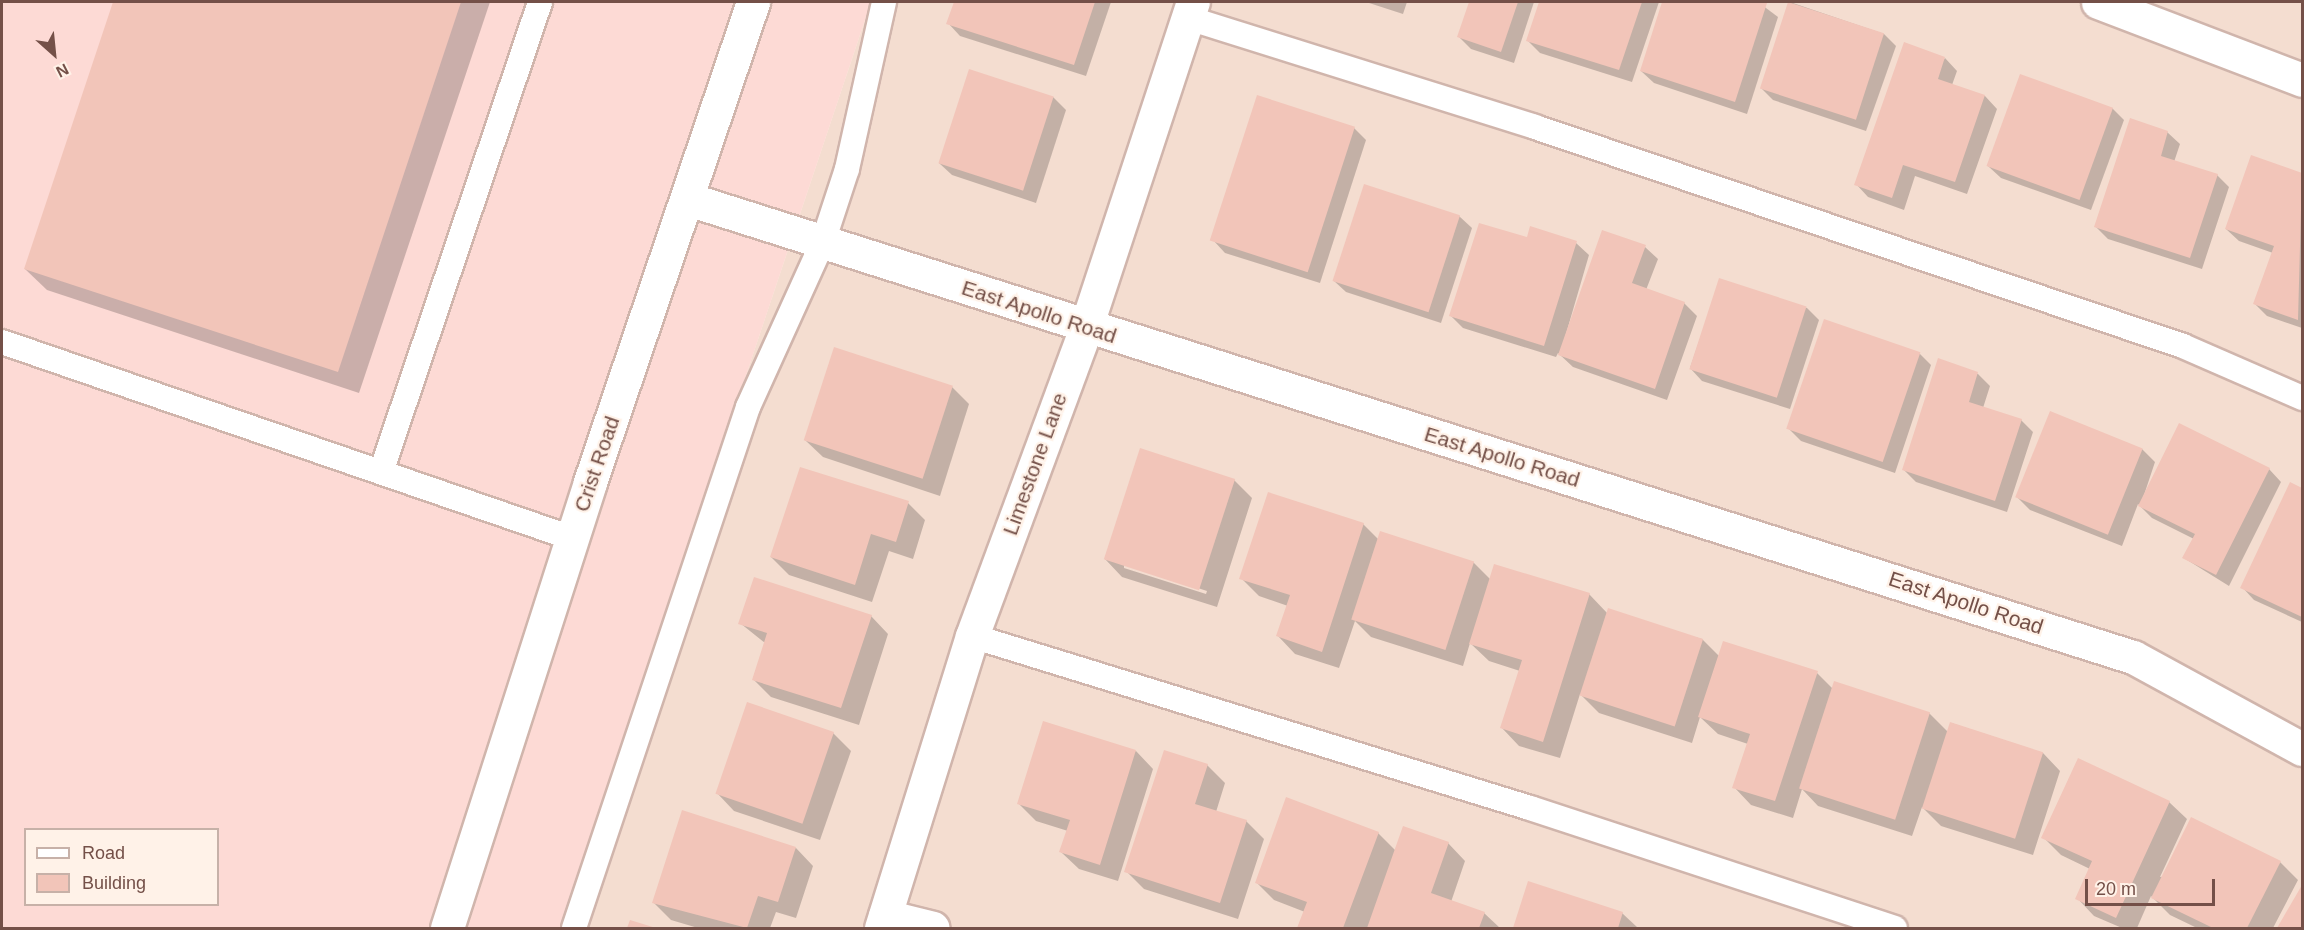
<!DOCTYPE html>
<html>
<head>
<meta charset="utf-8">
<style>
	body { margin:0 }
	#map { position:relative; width:2304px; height:930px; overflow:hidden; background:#fcede2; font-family:Arial,sans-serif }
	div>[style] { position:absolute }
	.residential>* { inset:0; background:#f4ddd0 }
	.commercial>* { inset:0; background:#fddad5 }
	.shadow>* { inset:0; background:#0003 }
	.building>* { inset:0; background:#f2c5b9; transform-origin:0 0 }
	.roads { filter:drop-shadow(2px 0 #d0b5ac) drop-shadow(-2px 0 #d0b5ac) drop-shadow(0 2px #d0b5ac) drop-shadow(0 -2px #d0b5ac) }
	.lane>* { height:24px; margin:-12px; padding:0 12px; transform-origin:12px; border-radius:12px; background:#fff }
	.street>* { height:33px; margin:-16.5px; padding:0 16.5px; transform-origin:16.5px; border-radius:16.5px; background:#fff }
	.secondary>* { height:33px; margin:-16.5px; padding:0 16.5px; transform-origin:16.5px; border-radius:16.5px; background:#fff }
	span { translate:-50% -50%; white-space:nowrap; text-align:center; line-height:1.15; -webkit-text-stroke:4.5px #fff2e8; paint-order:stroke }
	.street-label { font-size:21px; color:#745048 }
	.frame { position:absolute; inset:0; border:3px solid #745048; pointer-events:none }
	.legend { position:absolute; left:24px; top:828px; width:195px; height:78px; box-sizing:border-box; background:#fff2e8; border:2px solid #c7b1a8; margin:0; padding:8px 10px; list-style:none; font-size:18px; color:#745048 }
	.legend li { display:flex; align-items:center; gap:12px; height:30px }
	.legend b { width:30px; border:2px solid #c7b1a8 }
	.north { position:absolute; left:24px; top:24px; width:60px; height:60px; -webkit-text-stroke:4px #fff2e8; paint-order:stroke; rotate:153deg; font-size:16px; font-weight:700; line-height:24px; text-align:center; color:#745048 }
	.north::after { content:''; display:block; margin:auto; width:21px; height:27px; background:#745048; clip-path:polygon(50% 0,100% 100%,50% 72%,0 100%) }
	.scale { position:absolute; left:2085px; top:879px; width:130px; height:27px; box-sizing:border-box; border:3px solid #745048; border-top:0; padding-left:8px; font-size:18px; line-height:21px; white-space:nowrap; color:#745048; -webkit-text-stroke:4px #fff2e8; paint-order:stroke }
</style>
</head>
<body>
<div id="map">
	<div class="residential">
		<i style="clip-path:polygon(871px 2px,2302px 2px,2302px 928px,561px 928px)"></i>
	</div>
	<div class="commercial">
		<i style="clip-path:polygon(evenodd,2px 2px,871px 2px,561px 928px,2px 928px,2px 2px,26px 830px,218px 830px,218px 904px,26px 904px,26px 830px)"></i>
	</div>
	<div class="shadow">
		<i style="clip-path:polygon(115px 2px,490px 2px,359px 393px,47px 290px,25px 269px)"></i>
		<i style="clip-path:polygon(956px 2px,1111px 2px,1086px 76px,960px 36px,948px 23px)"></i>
		<i style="clip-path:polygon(1366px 2px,1407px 2px,1403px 14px)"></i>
		<i style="clip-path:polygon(1470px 2px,1534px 2px,1514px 63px,1471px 49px,1459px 37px)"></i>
		<i style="clip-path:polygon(1540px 2px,1659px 2px,1632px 82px,1540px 53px,1528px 41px)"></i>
		<i style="clip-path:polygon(1664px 2px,1758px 2px,1778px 17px,1747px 114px,1654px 83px,1641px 71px)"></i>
		<i style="clip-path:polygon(1790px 2px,1884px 34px,1896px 46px,1866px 131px,1773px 100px,1761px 88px)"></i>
		<i style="clip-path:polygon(1945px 58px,1957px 71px,1952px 85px,1985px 96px,1997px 109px,1967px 194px,1915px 176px,1904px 210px,1868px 197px,1856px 184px)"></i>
		<i style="clip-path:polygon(1053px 97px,1066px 110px,1036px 203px,952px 175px,939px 163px)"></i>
		<i style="clip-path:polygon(2112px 108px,2124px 120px,2091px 210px,2001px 178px,1988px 166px)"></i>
		<i style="clip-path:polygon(1354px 128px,1366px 140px,1320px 283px,1225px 253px,1213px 240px)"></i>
		<i style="clip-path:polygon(2167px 132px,2180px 144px,2174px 162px,2217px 175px,2229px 187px,2202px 269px,2108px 239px,2096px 227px)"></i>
		<i style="clip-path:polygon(2252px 157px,2302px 175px,2302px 328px,2267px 316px,2255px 304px,2273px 253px,2239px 241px,2226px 229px)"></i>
		<i style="clip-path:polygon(1459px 216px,1472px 228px,1441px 323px,1346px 292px,1333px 280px)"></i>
		<i style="clip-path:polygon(1528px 239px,1576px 243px,1589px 255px,1561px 351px,1645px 247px,1658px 259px,1646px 290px,1684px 303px,1697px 316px,1667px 400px,1573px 367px,1558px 353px,1556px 357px,1463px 328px,1451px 316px)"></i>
		<i style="clip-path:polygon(1720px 280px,1807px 308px,1819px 320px,1790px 409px,1702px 381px,1690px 368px)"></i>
		<i style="clip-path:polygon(1919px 353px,1931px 365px,1895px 473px,1801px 441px,1789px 429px)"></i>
		<i style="clip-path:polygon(1939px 360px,1978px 374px,1990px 386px,1983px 408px,2021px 420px,2033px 432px,2007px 512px,1916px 482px,1904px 470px)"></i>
		<i style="clip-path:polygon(952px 387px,969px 404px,940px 496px,823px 457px,805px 440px)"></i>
		<i style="clip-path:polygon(2142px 449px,2155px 462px,2142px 501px,2269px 469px,2281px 482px,2229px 586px,2184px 558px,2194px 539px,2152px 518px,2138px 504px,2122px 546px,2030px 510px,2018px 498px)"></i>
		<i style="clip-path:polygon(evenodd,1234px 480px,1252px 498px,1217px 607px,1122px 577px,1105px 559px,1234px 480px,1124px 564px,1207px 591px,1206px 594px,1124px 568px,1124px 564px)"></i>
		<i style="clip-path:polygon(2291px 484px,2302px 490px,2302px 622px,2254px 600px,2242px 587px)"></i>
		<i style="clip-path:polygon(908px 503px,925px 520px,913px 559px,889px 551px,872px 602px,789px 575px,771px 557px)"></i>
		<i style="clip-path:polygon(1363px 524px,1379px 540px,1473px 562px,1491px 580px,1589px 594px,1608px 614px,1702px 639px,1719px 656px,1817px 673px,1833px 689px,1929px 713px,1948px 732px,1951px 723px,2043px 753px,2060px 771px,2033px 855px,1941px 826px,1922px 807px,1912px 836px,1818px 806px,1802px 789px,1793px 818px,1751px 805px,1734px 787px,1748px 744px,1718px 734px,1700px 717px,1692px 743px,1599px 713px,1580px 694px,1560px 758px,1519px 746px,1502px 728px,1520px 671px,1489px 661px,1470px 643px,1463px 666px,1371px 637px,1355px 621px,1339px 668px,1295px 654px,1278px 636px,1288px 606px,1259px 596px,1241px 578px)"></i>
		<i style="clip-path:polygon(871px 616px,888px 634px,859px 725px,771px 697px,753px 679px,765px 643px,740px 623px)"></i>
		<i style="clip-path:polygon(833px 733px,851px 751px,820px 840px,734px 811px,717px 793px)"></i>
		<i style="clip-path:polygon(1136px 751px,1153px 769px,1118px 881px,1079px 869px,1061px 852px,1068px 831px,1036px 821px,1018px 803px)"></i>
		<i style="clip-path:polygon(1207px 765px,1225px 783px,1216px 812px,1246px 821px,1264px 839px,1238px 919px,1144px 889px,1126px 871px)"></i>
		<i style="clip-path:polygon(2169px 802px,2187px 819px,2160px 877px,2280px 862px,2298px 880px,2273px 928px,2197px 928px,2170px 915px,2151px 896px,2137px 928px,2122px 928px,2094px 916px,2077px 898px,2090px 869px,2061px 855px,2043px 837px)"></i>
		<i style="clip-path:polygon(1378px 833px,1396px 851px,1448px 843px,1465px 861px,1451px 902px,1484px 913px,1500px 928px,1299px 928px,1305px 912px,1274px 900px,1256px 882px)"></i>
		<i style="clip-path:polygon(796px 848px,813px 866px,796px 918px,776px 912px,770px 928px,698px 928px,671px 920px,653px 902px)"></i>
		<i style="clip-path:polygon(1529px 883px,1622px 913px,1638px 928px,1514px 928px)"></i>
		<i style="clip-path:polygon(2302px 888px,2302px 928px,2279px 928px)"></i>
	</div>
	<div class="building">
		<i style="clip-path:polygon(113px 2px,461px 2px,338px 372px,24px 269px)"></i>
		<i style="clip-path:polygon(954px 2px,1095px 2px,1074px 65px,946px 24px)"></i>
		<i style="clip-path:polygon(1469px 2px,1518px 2px,1501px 52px,1457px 37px)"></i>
		<i style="clip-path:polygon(1539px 2px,1642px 2px,1619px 70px,1526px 41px)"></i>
		<i style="clip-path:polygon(1662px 2px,1767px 3px,1735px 102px,1640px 71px)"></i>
		<i style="left:1788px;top:2px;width:101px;height:91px;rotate:18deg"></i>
		<i style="clip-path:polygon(1904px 42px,1945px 57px,1938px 79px,1985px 95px,1955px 182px,1903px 165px,1892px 198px,1854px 185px)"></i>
		<i style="left:969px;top:69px;width:89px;height:99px;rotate:18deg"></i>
		<i style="left:2020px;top:74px;width:99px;height:98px;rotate:20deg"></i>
		<i style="left:1257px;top:95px;width:103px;height:153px;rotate:18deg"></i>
		<i style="clip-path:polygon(2130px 118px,2168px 131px,2161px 156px,2218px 174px,2190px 258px,2094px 227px)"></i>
		<i style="clip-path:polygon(2251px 155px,2302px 173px,2298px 320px,2253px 304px,2274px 246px,2225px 229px)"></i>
		<i style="left:1364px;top:184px;width:101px;height:102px;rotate:18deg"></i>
		<i style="clip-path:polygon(1479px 223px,1527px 237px,1530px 226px,1577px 241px,1544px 346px,1449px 316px)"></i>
		<i style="clip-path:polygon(1602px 230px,1646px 245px,1632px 283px,1685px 302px,1655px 389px,1558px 355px)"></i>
		<i style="left:1719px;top:278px;width:92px;height:96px;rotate:18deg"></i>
		<i style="left:1824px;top:319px;width:102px;height:116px;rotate:19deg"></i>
		<i style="left:834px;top:347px;width:125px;height:98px;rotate:18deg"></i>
		<i style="clip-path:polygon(1938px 358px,1978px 372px,1969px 402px,2022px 419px,1995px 501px,1902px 470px)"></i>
		<i style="left:2050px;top:411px;width:100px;height:93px;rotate:22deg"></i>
		<i style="clip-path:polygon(2179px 423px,2270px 468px,2216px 575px,2182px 558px,2195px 534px,2138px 506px)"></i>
		<i style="left:1140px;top:448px;width:100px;height:117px;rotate:18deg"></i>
		<i style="clip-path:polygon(800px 467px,909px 501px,896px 542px,871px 534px,855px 585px,770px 557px)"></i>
		<i style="clip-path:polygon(2290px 482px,2302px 488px,2302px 617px,2240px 588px)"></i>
		<i style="clip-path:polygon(1268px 492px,1364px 523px,1322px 652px,1276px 636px,1290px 595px,1239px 579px)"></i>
		<i style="left:1380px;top:531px;width:99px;height:93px;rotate:18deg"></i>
		<i style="clip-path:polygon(1494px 564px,1590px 593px,1543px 742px,1500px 728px,1522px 660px,1469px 644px)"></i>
		<i style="clip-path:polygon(754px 577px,872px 615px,841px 708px,752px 680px,767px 633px,738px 624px)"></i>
		<i style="left:1608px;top:608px;width:100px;height:92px;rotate:18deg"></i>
		<i style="clip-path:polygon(1723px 641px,1818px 671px,1775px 801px,1732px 788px,1750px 734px,1698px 717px)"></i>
		<i style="left:1834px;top:681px;width:101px;height:113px;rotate:18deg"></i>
		<i style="left:747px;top:702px;width:92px;height:97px;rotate:19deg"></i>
		<i style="clip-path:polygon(1043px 721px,1136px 750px,1100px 865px,1059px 852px,1070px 820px,1017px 804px)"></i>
		<i style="left:1950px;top:722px;width:98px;height:91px;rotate:18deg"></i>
		<i style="clip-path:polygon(1164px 750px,1208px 764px,1195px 804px,1247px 820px,1220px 903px,1124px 872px)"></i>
		<i style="clip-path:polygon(2078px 758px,2170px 801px,2116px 918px,2075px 899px,2092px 861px,2041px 838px)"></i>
		<i style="clip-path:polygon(1286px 797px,1379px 832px,1343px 928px,1297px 928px,1307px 902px,1255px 883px)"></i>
		<i style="clip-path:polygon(682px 810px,796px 847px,778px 902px,758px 896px,747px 928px,652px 903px)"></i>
		<i style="clip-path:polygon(2191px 817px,2281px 861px,2247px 928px,2213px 928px,2151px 898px)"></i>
		<i style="clip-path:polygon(1403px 826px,1449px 842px,1431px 893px,1485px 912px,1479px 928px,1367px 928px)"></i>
		<i style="clip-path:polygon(1528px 881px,1623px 912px,1618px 928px,1513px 928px)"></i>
		<i style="clip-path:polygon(2302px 885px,2302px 928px,2277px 928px)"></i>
		<i style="clip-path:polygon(630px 920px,656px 928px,627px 928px)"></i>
	</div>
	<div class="roads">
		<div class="lane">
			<i style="left:1188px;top:18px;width:364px;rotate:17.4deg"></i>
			<i style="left:1535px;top:127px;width:684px;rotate:18.67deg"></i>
			<i style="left:2183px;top:346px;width:130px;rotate:23.6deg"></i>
			<i style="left:2px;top:342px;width:603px;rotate:18.98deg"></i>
			<i style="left:381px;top:472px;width:496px;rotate:-71.3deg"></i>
			<i style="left:972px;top:636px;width:584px;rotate:17.13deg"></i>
			<i style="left:1530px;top:808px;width:384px;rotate:18.2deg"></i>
			<i style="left:574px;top:928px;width:549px;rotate:-71.53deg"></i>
			<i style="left:748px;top:407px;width:181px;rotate:-65.6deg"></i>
			<i style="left:823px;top:242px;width:77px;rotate:-71.8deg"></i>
			<i style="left:847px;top:169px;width:171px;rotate:-77.5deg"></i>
		</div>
		<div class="street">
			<i style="left:2098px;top:2px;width:218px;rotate:20.9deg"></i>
			<i style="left:688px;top:199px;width:1516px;rotate:17.59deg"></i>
			<i style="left:2133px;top:657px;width:192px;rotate:28.6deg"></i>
			<i style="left:885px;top:916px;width:49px;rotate:14deg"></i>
			<i style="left:881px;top:928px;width:306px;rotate:-72.7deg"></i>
			<i style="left:972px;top:636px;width:329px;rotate:-69.7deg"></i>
			<i style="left:1086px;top:327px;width:342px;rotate:-71.8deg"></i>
		</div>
		<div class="secondary">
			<i style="left:447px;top:928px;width:468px;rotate:-72.2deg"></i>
			<i style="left:590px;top:482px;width:507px;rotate:-71.24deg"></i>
		</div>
	</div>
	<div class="street-label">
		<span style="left:1039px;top:312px;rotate:18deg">East Apollo Road</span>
		<span style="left:1502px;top:457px;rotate:17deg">East Apollo Road</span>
		<span style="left:597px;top:464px;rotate:-71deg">Crist Road</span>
		<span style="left:1035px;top:464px;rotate:-70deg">Limestone Lane</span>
		<span style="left:1966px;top:603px;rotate:18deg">East Apollo Road</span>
	</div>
	<div class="frame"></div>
	<ul class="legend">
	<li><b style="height:8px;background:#fff"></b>Road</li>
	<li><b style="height:16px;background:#f2c5b9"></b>Building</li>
	</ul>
	<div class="north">N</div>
	<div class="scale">20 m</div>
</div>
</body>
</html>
